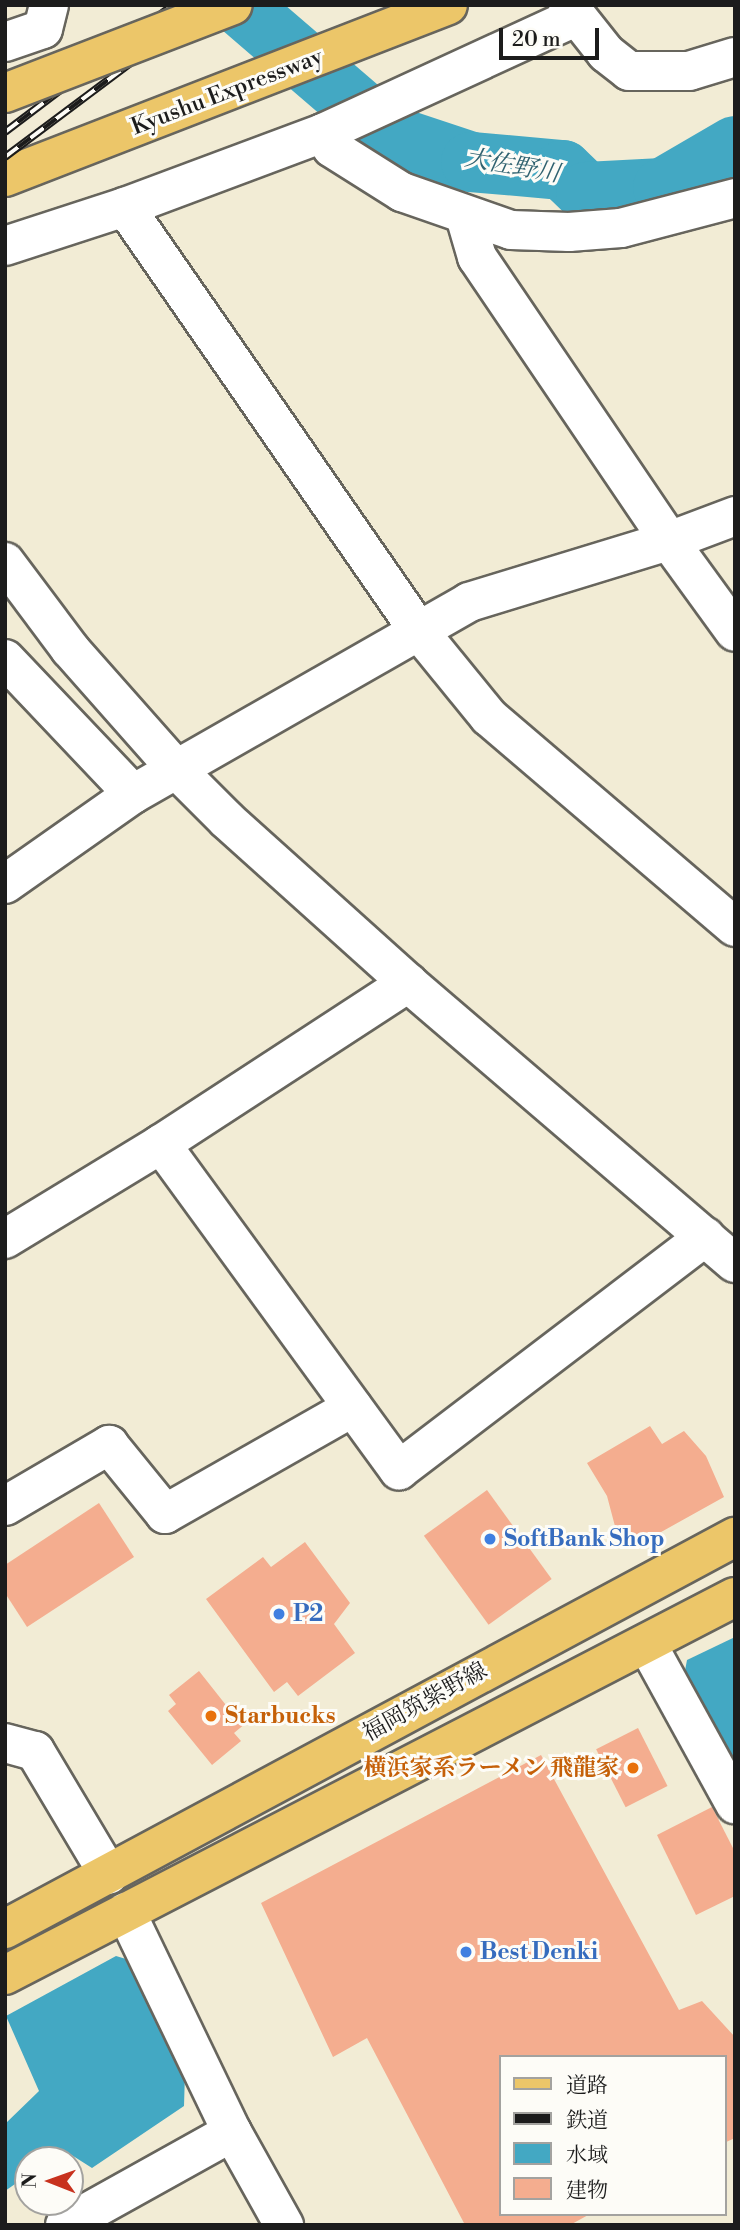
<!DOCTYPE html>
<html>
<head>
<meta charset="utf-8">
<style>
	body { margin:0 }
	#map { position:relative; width:740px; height:2230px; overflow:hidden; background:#f2ecd5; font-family:"Libre Bodoni","Noto Serif JP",serif }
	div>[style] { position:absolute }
	.water>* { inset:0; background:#43a8c3 }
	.river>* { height:60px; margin:-30px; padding:0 30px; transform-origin:30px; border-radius:30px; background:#43a8c3 }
	.building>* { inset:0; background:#f4ad8f; transform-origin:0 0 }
	.roads { filter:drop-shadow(2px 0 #67655d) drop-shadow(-2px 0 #67655d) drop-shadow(0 2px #67655d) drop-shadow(0 -2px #67655d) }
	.minor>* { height:38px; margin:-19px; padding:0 19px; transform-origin:19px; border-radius:19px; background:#fff }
	.major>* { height:38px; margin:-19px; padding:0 19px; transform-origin:19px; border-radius:19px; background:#ecc669 }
	.highway>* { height:38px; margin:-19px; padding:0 19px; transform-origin:19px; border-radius:19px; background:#ecc669 }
	.rail>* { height:8px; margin-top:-4px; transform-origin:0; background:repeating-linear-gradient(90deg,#fdfcf7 0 16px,#1c1c1c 0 32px); box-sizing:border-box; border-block:2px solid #1c1c1c }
	.bridges { filter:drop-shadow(2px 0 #67655d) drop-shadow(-2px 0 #67655d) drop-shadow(0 2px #67655d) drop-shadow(0 -2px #67655d) }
	.highway-bridge>* { height:38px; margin:-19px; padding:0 19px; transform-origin:19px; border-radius:19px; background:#ecc669 }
	.dots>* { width:19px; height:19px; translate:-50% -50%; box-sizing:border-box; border:4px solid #fdfcf7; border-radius:50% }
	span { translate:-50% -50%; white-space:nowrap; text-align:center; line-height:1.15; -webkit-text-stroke:6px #fdfcf7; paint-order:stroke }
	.street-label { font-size:23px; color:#1c1c1c }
	.shop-label { font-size:23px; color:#366cbe; font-weight:700 }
	.left { translate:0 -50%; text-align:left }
	.food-label { font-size:23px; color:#c56008; font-weight:700 }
	.right { translate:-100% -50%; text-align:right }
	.water-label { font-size:24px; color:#306270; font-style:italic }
	.frame { position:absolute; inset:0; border:7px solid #1c1c1c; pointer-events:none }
	.legend { position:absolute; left:499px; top:2055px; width:228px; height:161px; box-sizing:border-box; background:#fdfcf7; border:2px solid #a3a29f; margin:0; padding:9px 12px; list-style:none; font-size:21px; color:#1c1c1c }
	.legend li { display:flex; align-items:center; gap:14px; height:35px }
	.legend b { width:35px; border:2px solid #a3a29f }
	.north { position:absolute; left:14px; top:2146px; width:70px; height:70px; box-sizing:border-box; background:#fdfcf7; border:2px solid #a3a29f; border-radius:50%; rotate:271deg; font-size:19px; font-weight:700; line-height:28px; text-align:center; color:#1c1c1c }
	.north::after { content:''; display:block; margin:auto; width:24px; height:32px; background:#c8321e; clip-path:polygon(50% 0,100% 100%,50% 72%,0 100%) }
	.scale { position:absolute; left:499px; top:28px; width:100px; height:32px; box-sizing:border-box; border:4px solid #1c1c1c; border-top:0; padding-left:9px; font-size:21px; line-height:24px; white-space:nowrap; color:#1c1c1c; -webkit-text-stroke:5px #fdfcf7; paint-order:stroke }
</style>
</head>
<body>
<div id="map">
	<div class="water">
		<i style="clip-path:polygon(735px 1637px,735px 1765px,684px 1676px,687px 1660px)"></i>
		<i style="clip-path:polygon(116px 1956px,126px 1959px,185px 2073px,184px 2106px,92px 2168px,70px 2154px,55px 2156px,48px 2160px,28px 2160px,28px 2175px,5px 2191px,5px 2124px,39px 2091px,6px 2016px)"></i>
	</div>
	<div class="river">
		<i style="left:239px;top:5px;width:199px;rotate:40.7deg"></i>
		<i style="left:390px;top:135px;width:85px;rotate:18.4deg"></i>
		<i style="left:471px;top:162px;width:92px;rotate:5deg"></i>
		<i style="left:563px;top:170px;width:32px;rotate:44deg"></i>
		<i style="left:586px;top:192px;width:77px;rotate:-3deg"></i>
		<i style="left:663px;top:188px;width:83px;rotate:-30.3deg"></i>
	</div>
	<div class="building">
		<i style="clip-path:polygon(650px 1426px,662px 1444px,684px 1431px,706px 1456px,724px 1497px,636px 1546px,616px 1530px,607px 1496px,587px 1463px)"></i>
		<i style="left:487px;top:1490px;width:110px;height:78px;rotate:54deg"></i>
		<i style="clip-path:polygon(99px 1503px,134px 1557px,27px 1627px,5px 1593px,5px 1565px)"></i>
		<i style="clip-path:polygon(305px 1542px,350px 1603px,334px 1624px,355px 1653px,298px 1696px,287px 1682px,274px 1692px,206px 1599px,263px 1557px,271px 1567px)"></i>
		<i style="clip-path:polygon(199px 1671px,233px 1714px,242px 1706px,252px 1718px,234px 1733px,241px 1741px,212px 1765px,168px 1711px,176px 1704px,169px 1695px)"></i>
		<i style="left:638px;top:1728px;width:65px;height:47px;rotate:63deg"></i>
		<i style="clip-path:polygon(541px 1755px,679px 2010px,702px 2001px,735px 2037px,735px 2138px,724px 2143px,724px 2057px,500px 2057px,500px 2214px,590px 2214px,570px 2225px,465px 2225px,367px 2038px,333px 2057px,261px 1903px)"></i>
		<i style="clip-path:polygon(712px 1807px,735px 1852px,735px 1896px,696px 1915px,657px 1835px)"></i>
	</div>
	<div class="roads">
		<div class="minor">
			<i style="left:568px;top:5px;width:61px;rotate:51.6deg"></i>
			<i style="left:606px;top:53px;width:29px;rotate:38deg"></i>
			<i style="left:629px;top:71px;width:60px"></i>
			<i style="left:689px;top:71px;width:48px;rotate:-16.9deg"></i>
			<i style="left:5px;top:42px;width:40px;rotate:-18.9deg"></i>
			<i style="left:43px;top:29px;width:25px;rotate:-76deg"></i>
			<i style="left:323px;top:133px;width:17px;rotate:59deg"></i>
			<i style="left:332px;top:148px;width:83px;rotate:32.2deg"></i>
			<i style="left:402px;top:192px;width:115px;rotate:19.2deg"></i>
			<i style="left:511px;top:230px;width:58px;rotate:2deg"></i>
			<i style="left:569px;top:232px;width:52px;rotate:-4.4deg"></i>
			<i style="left:621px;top:228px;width:118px;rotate:-14.7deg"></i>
			<i style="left:125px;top:207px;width:515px;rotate:55.29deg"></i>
			<i style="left:418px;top:630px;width:112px;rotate:50.8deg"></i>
			<i style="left:489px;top:717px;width:323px;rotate:40.5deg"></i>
			<i style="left:465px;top:216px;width:43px;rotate:73.7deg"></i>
			<i style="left:477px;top:257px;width:343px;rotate:55.9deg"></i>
			<i style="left:669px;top:541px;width:112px;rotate:54deg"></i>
			<i style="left:5px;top:246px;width:126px;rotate:-18deg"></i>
			<i style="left:125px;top:207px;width:211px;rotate:-20.5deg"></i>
			<i style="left:323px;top:133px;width:277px;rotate:-24.7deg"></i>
			<i style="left:5px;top:562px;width:109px;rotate:53.2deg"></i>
			<i style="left:70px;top:649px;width:163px;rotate:48.5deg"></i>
			<i style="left:178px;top:771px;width:69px;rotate:45deg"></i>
			<i style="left:227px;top:820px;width:244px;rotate:42deg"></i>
			<i style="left:408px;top:983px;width:430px;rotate:40.6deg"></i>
			<i style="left:5px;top:659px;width:186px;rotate:46.5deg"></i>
			<i style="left:5px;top:884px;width:156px;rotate:-35.1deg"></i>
			<i style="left:133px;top:794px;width:387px;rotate:-29.7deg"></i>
			<i style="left:469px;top:602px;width:209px;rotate:-17deg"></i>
			<i style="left:669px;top:541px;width:71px;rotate:-20.7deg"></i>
			<i style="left:161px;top:1144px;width:404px;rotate:53.9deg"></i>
			<i style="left:399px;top:1470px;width:385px;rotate:-37.3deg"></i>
			<i style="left:5px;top:1239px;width:183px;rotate:-31.3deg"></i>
			<i style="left:161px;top:1144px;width:295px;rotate:-33.1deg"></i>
			<i style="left:5px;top:1506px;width:121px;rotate:-30.4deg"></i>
			<i style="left:109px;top:1445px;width:89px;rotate:50.9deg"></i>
			<i style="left:165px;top:1514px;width:216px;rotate:-29.6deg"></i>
			<i style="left:647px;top:1644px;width:183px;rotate:61.2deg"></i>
			<i style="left:5px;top:1743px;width:31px;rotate:15deg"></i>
			<i style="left:35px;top:1751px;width:144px;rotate:59.2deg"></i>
			<i style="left:126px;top:1912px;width:244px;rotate:64.3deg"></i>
			<i style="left:232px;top:2132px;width:107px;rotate:60.8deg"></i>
			<i style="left:65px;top:2225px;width:191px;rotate:-29.1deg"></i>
		</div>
		<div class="major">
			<i style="left:5px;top:1929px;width:829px;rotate:-28.24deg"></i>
			<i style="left:5px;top:1975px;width:822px;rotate:-27.38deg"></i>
		</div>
		<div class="highway">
			<i style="left:5px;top:177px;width:475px;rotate:-21.2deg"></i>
		</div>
	</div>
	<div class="rail">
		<i style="left:5px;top:132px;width:211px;rotate:-37.1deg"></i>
		<i style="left:5px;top:157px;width:254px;rotate:-36.8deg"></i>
	</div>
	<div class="bridges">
		<div class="highway-bridge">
			<i style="left:5px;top:93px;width:244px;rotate:-21.1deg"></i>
		</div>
	</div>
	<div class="dots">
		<i style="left:490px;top:1539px;background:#3f7fe0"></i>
		<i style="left:279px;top:1614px;background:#3f7fe0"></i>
		<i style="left:211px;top:1716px;background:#e8710a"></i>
		<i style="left:633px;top:1768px;background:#e8710a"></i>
		<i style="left:466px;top:1952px;background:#3f7fe0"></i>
	</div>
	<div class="street-label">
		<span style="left:227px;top:92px;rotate:-21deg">Kyushu Expressway</span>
		<span style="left:425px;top:1702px;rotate:-29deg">福岡筑紫野線</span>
	</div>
	<div class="shop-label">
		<span class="left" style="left:504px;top:1539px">SoftBank Shop</span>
		<span class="left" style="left:293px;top:1614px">P2</span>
		<span class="left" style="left:480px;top:1952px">Best Denki</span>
	</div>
	<div class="food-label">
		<span class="left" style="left:225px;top:1716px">Starbucks</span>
		<span class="right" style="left:619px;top:1768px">横浜家系ラーメン 飛龍家</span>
	</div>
	<div class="water-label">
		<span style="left:512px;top:167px;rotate:10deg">大佐野川</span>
	</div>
	<div class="frame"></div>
	<ul class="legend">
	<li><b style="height:9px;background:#ecc669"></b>道路</li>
	<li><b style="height:9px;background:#1c1c1c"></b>鉄道</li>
	<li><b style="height:19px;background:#43a8c3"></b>水域</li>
	<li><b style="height:19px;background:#f4ad8f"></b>建物</li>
	</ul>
	<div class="north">N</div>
	<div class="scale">20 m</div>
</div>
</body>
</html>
